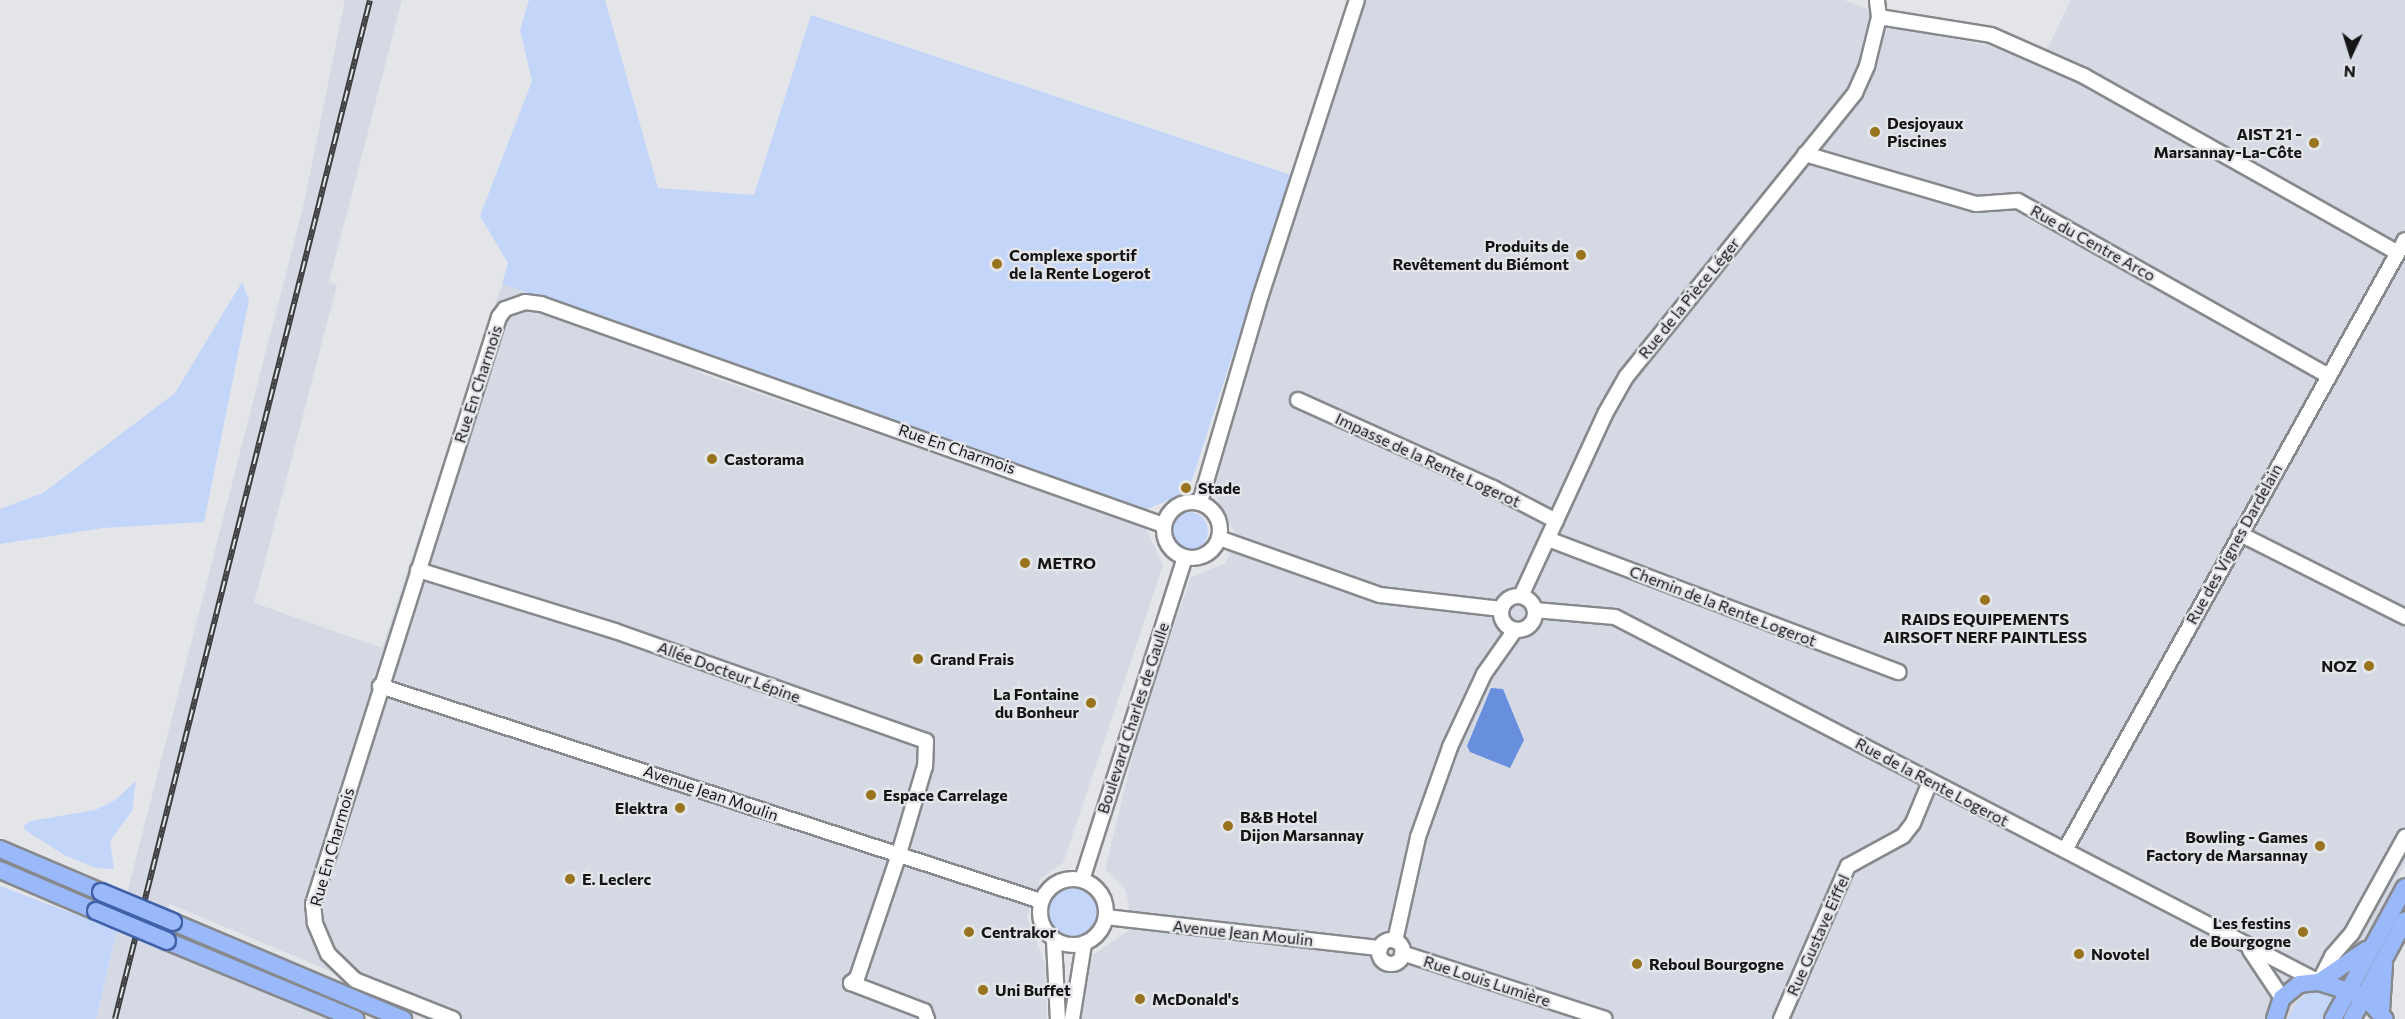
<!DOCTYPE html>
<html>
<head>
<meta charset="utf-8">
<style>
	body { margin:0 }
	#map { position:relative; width:2405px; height:1019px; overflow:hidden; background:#e3e5e9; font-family:Commissioner,sans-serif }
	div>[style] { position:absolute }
	.built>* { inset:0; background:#d4d9e4 }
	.green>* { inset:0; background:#c3d6fa }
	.round { border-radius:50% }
	.water>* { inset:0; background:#688fde }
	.roads { filter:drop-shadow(2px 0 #87898c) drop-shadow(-2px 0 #87898c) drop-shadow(0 2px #87898c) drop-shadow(0 -2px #87898c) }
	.minor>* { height:14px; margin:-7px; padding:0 7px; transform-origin:7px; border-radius:7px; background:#fff }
	.minor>.ring { margin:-7px; padding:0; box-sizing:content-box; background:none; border:14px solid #fff; border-radius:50% }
	.major>* { height:16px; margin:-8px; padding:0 8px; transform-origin:8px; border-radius:8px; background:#9ab9fa }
	.rail>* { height:6px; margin-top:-3px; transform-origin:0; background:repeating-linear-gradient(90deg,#e3e5e9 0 11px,#3d3d3f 0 22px); box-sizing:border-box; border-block:2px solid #3d3d3f }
	.bridges { filter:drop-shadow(2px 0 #4061a8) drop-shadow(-2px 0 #4061a8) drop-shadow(0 2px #4061a8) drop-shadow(0 -2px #4061a8) }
	.major-bridge>* { height:16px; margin:-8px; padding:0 8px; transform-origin:8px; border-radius:8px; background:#9ab9fa }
	.dots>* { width:16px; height:16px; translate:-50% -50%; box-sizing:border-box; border:3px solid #e3e5e9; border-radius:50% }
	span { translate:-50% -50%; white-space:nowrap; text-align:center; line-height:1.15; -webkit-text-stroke:4.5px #e3e5e9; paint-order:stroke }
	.poi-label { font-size:16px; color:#151516; font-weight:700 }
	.left { translate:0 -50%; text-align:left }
	.right { translate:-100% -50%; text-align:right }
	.street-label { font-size:16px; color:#151516 }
	.north { position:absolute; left:2321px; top:24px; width:60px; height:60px; -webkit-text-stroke:4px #e3e5e9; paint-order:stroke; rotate:184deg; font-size:16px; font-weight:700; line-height:24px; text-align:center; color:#151516 }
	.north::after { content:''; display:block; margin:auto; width:21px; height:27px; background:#151516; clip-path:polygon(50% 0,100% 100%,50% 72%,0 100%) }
</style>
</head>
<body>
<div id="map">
	<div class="built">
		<i style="clip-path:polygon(345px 0,402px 0,329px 282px,337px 285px,254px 603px,382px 648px,502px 284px,703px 354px,697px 372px,1145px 527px,1163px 565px,1063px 863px,1041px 878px,1027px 917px,1045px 964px,1047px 1019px,445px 1019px,170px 904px,166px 914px,126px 897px,304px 203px)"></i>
		<i style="clip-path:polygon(1367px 0,1844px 0,1931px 34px,1989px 46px,2036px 62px,2050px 43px,2071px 0,2405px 0,2405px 864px,2322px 1019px,1081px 1019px,1087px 968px,1093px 955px,1128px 931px,1129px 903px,1124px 888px,1105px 869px,1142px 718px,1191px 577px,1226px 563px,1236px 536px,1214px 492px,1242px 380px)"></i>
		<i style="clip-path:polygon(117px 930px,327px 1019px,96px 1019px)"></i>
	</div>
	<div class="green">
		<i style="clip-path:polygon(529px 0,605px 0,658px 188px,754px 195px,811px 15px,1291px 175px,1188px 492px,1145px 510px,502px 284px,508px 263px,480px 216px,532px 81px,520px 30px)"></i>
		<i style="clip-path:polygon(242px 282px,249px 300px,204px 522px,103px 528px,0 544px,0 509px,43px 493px,175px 393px)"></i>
		<i class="round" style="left:1170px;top:512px;width:38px;height:38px"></i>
		<i style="clip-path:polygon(136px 781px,132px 811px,110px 841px,114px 869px,96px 868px,64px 855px,25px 830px,24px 825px,31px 821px,95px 810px,115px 800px)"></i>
		<i style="clip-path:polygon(0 886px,117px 930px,96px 1019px,0 1019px)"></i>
		<i class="round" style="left:1049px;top:888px;width:50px;height:50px"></i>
		<i style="clip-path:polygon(2330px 991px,2338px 994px,2323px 1019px,2288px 1019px,2297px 1002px,2307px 994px)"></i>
	</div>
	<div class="water">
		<i style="clip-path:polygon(1491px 688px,1503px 689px,1524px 740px,1510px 768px,1470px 752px,1467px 746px)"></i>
	</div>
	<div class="roads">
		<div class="minor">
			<i style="left:1879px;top:17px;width:113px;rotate:9.1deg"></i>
			<i style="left:1991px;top:35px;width:102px;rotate:23.8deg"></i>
			<i style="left:2084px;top:76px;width:358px;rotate:29.4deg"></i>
			<i style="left:1805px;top:154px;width:178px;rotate:16.3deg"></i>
			<i style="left:1976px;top:204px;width:42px;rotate:-4.1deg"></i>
			<i style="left:2018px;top:201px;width:356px;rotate:29.4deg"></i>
			<i style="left:1298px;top:400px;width:214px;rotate:24.3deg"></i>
			<i style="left:1493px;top:488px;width:71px;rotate:27.6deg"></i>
			<i class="ring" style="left:1164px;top:502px;width:42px;height:42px"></i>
			<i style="left:1200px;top:502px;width:216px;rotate:-73.6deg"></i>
			<i style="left:1261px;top:295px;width:310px;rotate:-72deg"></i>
			<i style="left:2240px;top:534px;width:185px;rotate:26.7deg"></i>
			<i style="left:1219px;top:538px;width:171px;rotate:19.5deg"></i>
			<i style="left:1380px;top:595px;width:122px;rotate:6.6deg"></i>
			<i style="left:1548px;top:539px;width:375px;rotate:20.8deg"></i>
			<i style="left:418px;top:570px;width:206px;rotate:17.2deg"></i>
			<i style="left:615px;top:631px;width:330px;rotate:19.5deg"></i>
			<i style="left:926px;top:741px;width:25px;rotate:92deg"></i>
			<i style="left:925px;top:766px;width:95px;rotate:106.5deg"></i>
			<i style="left:898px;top:857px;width:128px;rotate:108.7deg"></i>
			<i style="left:857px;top:978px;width:8px;rotate:140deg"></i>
			<i style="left:851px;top:983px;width:78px;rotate:21deg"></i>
			<i style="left:924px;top:1011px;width:9px;rotate:69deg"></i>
			<i class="ring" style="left:1501px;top:596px;width:20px;height:20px"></i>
			<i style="left:1521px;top:596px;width:200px;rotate:-65.2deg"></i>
			<i style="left:1605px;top:414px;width:43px;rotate:-60.4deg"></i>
			<i style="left:1626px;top:377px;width:365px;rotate:-51.1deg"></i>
			<i style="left:1855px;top:93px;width:30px;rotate:-66deg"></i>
			<i style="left:1867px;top:66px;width:50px;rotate:-76.2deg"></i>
			<i style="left:1879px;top:17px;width:17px;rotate:-97deg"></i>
			<i style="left:1535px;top:610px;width:80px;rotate:5deg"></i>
			<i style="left:1615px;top:617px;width:793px;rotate:27.41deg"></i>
			<i style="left:2319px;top:982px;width:29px;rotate:-63deg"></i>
			<i style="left:2332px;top:956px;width:30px;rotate:-49deg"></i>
			<i style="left:2352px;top:933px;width:110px;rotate:-61.1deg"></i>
			<i style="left:380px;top:686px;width:695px;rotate:18.02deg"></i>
			<i style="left:2065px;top:850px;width:698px;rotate:-60.87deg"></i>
			<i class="ring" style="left:1040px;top:879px;width:52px;height:52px"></i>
			<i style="left:1082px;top:880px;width:339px;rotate:-72.3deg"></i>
			<i style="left:1106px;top:917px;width:276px;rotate:6.5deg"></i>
			<i class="ring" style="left:1379px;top:940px;width:10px;height:10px"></i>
			<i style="left:1054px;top:941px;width:78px;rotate:87.1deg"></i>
			<i style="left:1395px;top:941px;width:107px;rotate:-77.5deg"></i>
			<i style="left:1418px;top:837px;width:96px;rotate:-70.4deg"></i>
			<i style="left:1450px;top:747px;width:81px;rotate:-65deg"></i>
			<i style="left:1484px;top:674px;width:54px;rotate:-54.8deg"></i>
			<i style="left:2250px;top:950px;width:58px;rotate:56.3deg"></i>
			<i style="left:1402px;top:953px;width:213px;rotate:18deg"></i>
			<i style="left:453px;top:1019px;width:105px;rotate:-158.3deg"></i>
			<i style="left:355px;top:980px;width:37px;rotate:-136deg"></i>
			<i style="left:328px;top:954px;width:34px;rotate:-113deg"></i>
			<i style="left:315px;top:923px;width:19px;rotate:-96deg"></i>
			<i style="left:313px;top:904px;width:616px;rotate:-72.42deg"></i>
			<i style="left:499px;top:317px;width:10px;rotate:-53deg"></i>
			<i style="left:505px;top:309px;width:21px;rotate:-19deg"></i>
			<i style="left:525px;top:302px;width:16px;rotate:7deg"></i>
			<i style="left:541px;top:304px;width:660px;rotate:19.56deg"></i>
			<i style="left:1072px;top:1019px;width:76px;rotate:-80.9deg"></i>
			<i style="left:1781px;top:1019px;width:167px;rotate:-66.4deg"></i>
			<i style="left:1848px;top:866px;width:63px;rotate:-28.6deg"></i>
			<i style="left:1903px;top:836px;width:16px;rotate:-52deg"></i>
			<i style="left:1913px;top:823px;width:44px;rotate:-67.5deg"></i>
		</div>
		<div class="major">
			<i style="left:0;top:849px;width:110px;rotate:23.1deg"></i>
			<i style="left:0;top:870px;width:104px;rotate:23.1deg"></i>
			<i style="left:173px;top:922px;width:250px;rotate:22.9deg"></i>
			<i style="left:167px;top:941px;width:204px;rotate:22.5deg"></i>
			<i style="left:2319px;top:982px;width:57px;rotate:-34.2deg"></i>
			<i style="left:2381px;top:1011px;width:47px;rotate:-86.3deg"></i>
			<i style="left:2275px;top:1019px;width:22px;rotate:-72deg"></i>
			<i style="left:2282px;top:998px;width:22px;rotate:-39deg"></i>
			<i style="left:2299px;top:984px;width:20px;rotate:-6deg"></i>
			<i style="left:2319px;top:982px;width:47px;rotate:17.3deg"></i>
			<i style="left:2364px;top:996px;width:31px;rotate:48deg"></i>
			<i style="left:2333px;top:1019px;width:150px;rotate:-61.4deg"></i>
			<i style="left:2352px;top:1019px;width:112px;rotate:-61.8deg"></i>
		</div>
	</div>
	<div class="rail">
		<i style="left:115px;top:1019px;width:1050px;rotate:-75.95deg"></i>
	</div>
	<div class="bridges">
		<div class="major-bridge">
			<i style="left:101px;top:892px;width:78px;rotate:22.6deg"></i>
			<i style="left:96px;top:911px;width:77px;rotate:22.9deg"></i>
		</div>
	</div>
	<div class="dots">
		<i style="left:1875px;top:132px;background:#99741e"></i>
		<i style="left:2314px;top:143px;background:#99741e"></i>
		<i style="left:1581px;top:255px;background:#99741e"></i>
		<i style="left:997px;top:264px;background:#99741e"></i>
		<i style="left:712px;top:459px;background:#99741e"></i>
		<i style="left:1186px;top:488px;background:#99741e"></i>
		<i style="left:1025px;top:563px;background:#99741e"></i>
		<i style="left:1985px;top:600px;background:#99741e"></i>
		<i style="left:918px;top:659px;background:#99741e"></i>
		<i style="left:2369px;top:666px;background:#99741e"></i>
		<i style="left:1091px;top:703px;background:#99741e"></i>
		<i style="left:871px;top:795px;background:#99741e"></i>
		<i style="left:680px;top:808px;background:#99741e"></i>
		<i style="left:1228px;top:826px;background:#99741e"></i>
		<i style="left:2320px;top:846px;background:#99741e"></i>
		<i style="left:570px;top:879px;background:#99741e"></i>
		<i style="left:969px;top:932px;background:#99741e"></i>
		<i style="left:2303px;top:932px;background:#99741e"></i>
		<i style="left:2079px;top:954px;background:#99741e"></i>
		<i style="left:1637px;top:964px;background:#99741e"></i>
		<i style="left:983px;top:990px;background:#99741e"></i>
		<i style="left:1140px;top:999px;background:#99741e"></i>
	</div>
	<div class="poi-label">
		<span class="left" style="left:1887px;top:132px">Desjoyaux<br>Piscines</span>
		<span class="right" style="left:2302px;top:143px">AIST 21 -<br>Marsannay-La-Côte</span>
		<span class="right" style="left:1569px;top:255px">Produits de<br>Revêtement du Biémont</span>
		<span class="left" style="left:1009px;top:264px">Complexe sportif<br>de la Rente Logerot</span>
		<span class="left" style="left:724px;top:459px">Castorama</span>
		<span class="left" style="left:1198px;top:488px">Stade</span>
		<span class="left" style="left:1037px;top:563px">METRO</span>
		<span style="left:1985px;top:628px">RAIDS EQUIPEMENTS<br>AIRSOFT NERF PAINTLESS</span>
		<span class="left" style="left:930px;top:659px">Grand Frais</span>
		<span class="right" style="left:2357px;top:666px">NOZ</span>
		<span class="right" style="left:1079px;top:703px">La Fontaine<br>du Bonheur</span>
		<span class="left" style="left:883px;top:795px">Espace Carrelage</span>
		<span class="right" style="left:668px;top:808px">Elektra</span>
		<span class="left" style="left:1240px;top:826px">B&amp;B Hotel<br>Dijon Marsannay</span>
		<span class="right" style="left:2308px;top:846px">Bowling - Games<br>Factory de Marsannay</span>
		<span class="left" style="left:582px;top:879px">E. Leclerc</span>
		<span class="right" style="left:2291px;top:932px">Les festins<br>de Bourgogne</span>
		<span class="left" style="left:981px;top:932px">Centrakor</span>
		<span class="left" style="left:2091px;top:954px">Novotel</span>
		<span class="left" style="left:1649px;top:964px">Reboul Bourgogne</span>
		<span class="left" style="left:995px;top:990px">Uni Buffet</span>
		<span class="left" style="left:1152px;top:999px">McDonald's</span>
	</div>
	<div class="street-label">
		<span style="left:2093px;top:243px;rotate:29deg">Rue du Centre Arco</span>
		<span style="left:1689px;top:298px;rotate:-51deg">Rue de la Pièce Léger</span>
		<span style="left:478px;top:384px;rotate:-72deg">Rue En Charmois</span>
		<span style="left:957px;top:449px;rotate:19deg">Rue En Charmois</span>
		<span style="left:1428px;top:460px;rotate:25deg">Impasse de la Rente Logerot</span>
		<span style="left:2234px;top:544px;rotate:-61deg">Rue des Vignes Dardelain</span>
		<span style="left:1723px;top:606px;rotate:21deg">Chemin de la Rente Logerot</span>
		<span style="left:729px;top:672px;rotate:20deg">Allée Docteur Lépine</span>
		<span style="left:1133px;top:718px;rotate:-72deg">Boulevard Charles de Gaulle</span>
		<span style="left:1932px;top:782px;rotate:28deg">Rue de la Rente Logerot</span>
		<span style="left:711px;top:793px;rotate:19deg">Avenue Jean Moulin</span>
		<span style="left:332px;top:847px;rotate:-74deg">Rue En Charmois</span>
		<span style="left:1243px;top:933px;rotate:6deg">Avenue Jean Moulin</span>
		<span style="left:1818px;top:935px;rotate:-66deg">Rue Gustave Eiffel</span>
		<span style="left:1487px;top:981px;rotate:18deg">Rue Louis Lumière</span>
	</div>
	<div class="north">N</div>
</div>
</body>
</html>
